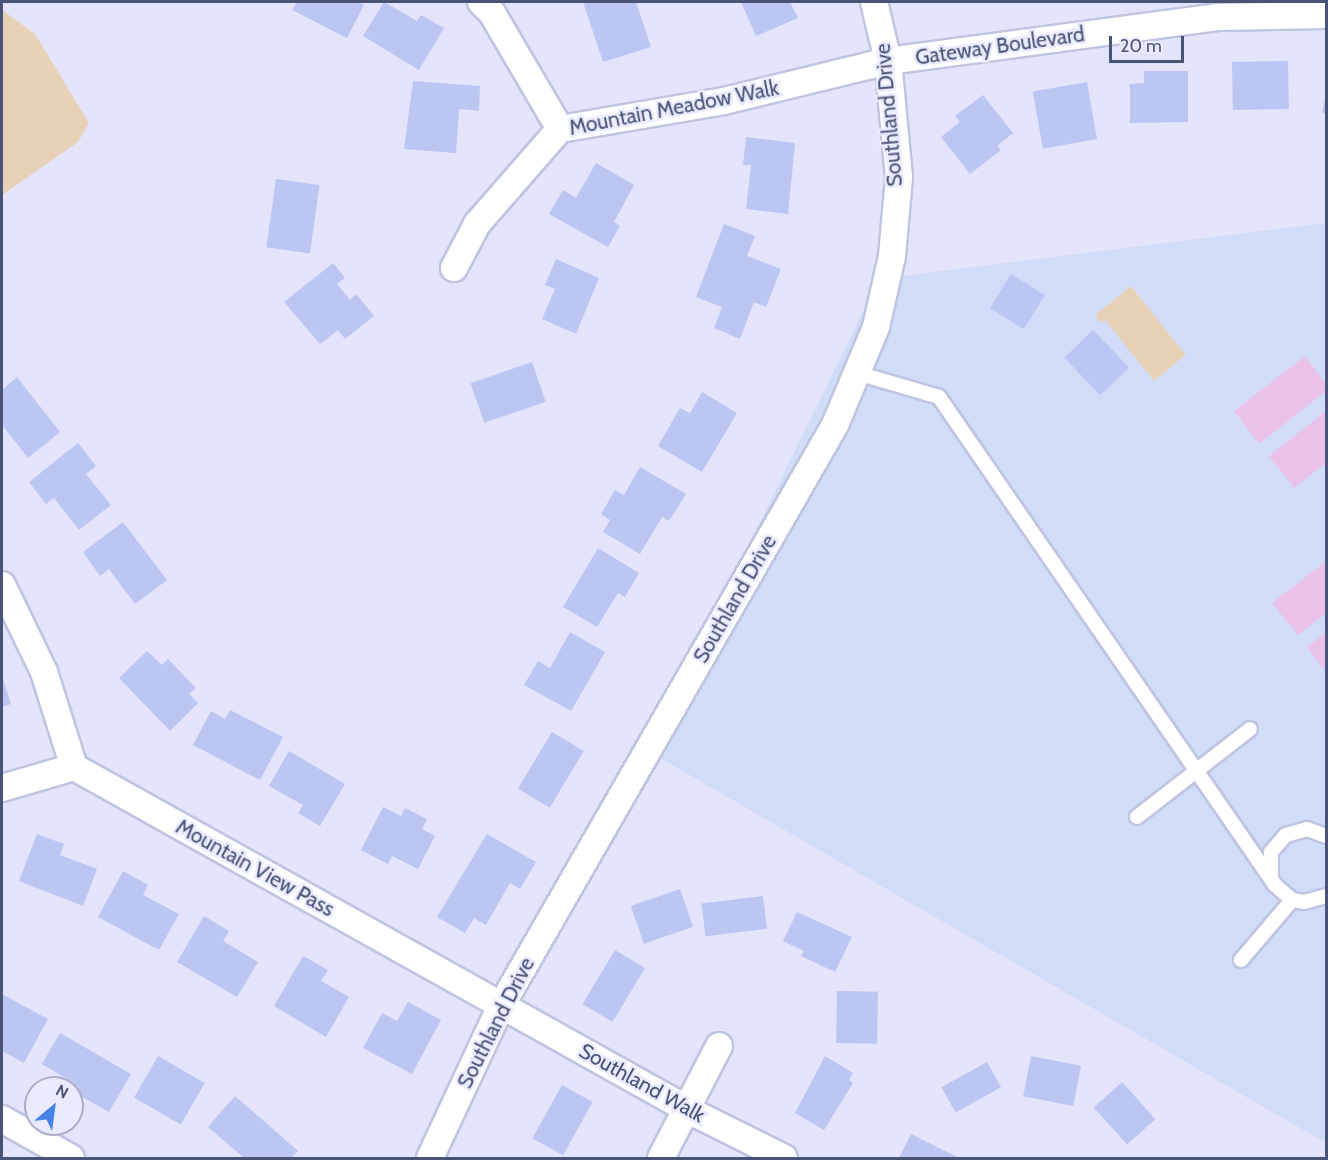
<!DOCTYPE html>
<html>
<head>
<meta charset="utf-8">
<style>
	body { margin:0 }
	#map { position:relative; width:1328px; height:1160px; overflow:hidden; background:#e5e4fd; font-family:Cabin,sans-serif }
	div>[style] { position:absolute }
	.commercial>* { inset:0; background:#d1dcf8 }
	.green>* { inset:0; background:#ebc2ea }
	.water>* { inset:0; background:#e7d2b8 }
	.building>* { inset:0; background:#bbc6f3; transform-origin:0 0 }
	.roads { filter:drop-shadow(2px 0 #bfc4e1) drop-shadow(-2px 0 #bfc4e1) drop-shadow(0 2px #bfc4e1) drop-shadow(0 -2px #bfc4e1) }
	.lane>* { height:14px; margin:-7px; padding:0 7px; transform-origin:7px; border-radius:7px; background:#fff }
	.street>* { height:26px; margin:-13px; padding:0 13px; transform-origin:13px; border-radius:13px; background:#fff }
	span { translate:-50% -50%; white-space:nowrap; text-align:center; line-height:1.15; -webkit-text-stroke:5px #ebebff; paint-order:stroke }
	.street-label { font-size:21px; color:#495376 }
	.frame { position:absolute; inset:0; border:3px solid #495376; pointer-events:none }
	.north { position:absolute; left:24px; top:1076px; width:60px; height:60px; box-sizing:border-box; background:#ebebff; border:2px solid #aaaec8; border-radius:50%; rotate:29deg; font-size:16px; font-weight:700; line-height:24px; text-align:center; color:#495376 }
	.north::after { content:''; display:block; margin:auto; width:21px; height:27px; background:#4782e9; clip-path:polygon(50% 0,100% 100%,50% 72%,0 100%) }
	.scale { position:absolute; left:1109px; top:36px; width:75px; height:27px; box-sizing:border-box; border:3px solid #495376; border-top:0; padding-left:8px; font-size:18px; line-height:21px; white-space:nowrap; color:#495376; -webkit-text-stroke:4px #ebebff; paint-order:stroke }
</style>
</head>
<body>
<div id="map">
	<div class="commercial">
		<i style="clip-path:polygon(1326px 223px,1326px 1143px,648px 751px,879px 279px)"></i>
	</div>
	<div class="green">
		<i style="clip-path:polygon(1305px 356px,1326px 384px,1326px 391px,1259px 444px,1234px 411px)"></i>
		<i style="clip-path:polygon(1326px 411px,1326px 463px,1294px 488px,1269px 456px)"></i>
		<i style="clip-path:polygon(1326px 561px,1326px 613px,1298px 635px,1272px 603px)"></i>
		<i style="clip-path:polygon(1326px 632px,1326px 672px,1307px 647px)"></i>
	</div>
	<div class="water">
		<i style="clip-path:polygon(2px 10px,35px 34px,89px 123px,78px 142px,2px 195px)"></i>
		<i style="clip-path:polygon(1131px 286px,1186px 355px,1154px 381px,1105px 320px,1101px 323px,1095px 315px)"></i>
	</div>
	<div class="building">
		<i style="clip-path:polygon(297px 2px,358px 2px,364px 5px,347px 38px,292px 10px)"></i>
		<i style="clip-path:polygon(384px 2px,417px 21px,421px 15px,444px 28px,419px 70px,363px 36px)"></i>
		<i style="clip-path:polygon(583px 2px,636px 2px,651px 47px,603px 62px)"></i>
		<i style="clip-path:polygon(741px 2px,790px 2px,798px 18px,756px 36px)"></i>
		<i style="left:1288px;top:61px;width:48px;height:56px;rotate:89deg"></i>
		<i style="clip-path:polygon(1144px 71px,1188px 71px,1188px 122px,1130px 123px,1130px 84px,1144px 83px)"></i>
		<i style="clip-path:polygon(413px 81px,480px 86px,479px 111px,459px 109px,456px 153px,404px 149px)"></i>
		<i style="left:1087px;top:82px;width:58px;height:55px;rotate:80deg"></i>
		<i style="clip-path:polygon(983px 95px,1013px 133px,997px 146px,1001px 150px,970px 174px,941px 137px,960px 122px,955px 116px)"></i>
		<i style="clip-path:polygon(1325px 98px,1326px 98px,1326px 114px,1322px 113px)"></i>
		<i style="clip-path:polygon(746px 137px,795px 143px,788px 214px,746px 209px,751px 165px,743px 165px)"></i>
		<i style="clip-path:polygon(596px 163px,634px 185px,614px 222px,620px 226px,608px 247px,549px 214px,563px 190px,576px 198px)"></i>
		<i style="left:276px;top:179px;width:44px;height:69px;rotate:8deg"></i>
		<i style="clip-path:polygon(724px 224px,755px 236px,747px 256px,781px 269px,766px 307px,754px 302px,740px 339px,714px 328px,722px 307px,696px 297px)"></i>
		<i style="clip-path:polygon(556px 259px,599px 278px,576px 334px,542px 319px,555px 289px,545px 285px)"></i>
		<i style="clip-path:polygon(333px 263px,345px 278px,337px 284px,350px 300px,356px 294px,374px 316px,345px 339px,338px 330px,320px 344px,284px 302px)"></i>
		<i style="left:1011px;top:274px;width:40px;height:40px;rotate:32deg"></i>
		<i style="left:1093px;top:330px;width:52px;height:40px;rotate:46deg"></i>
		<i style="left:532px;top:362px;width:42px;height:65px;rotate:71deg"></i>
		<i style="clip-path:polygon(17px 377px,60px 432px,28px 458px,2px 425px,2px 390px)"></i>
		<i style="clip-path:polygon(702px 392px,737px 413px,702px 472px,658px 446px,680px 408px,690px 413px)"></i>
		<i style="clip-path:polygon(78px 443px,96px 466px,86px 474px,111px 505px,79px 530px,54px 498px,46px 504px,29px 482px)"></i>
		<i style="clip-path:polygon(640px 467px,686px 494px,669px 521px,662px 517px,640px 554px,603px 532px,610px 520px,601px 514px,615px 490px,624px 495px)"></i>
		<i style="clip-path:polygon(123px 522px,167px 580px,135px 604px,109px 569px,100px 576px,83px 552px)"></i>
		<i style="clip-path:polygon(598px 548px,639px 573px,625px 597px,618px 593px,597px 627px,563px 607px)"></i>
		<i style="clip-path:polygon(570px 632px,605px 652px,571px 711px,524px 685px,538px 661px,550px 668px)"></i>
		<i style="clip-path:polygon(147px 651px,162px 665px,168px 659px,196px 688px,189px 694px,198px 703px,170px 731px,119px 678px)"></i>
		<i style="clip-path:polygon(2px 676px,11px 704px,2px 707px)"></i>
		<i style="clip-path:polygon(230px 710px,283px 737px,260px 780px,193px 745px,211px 711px,225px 719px)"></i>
		<i style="left:552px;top:732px;width:37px;height:66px;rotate:31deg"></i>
		<i style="clip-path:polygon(289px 751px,345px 784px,320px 826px,298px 813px,303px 805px,269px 786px)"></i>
		<i style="clip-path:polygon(383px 807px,401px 816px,405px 808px,427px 819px,422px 829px,435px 836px,418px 869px,392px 856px,388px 864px,361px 850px)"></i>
		<i style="clip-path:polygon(37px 834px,64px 844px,60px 855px,97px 869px,83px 906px,19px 881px)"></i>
		<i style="clip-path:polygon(487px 834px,536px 862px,520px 889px,510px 883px,486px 925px,474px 918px,465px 933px,437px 917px)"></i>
		<i style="clip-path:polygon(123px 871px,148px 885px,143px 895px,179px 914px,159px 950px,98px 917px)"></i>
		<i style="left:680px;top:889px;width:40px;height:52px;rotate:71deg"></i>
		<i style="left:763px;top:896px;width:33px;height:62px;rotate:83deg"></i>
		<i style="clip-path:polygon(797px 912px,852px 937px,835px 972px,801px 956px,804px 951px,783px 941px)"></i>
		<i style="clip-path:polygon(204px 916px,229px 931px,223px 941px,258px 962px,237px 997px,177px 962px)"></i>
		<i style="left:615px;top:950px;width:35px;height:63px;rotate:31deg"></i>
		<i style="clip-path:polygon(303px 956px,328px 970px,321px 981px,349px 997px,326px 1037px,274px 1006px)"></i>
		<i style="left:837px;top:991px;width:41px;height:52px;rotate:1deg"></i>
		<i style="clip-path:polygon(2px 994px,48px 1019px,24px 1063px,2px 1051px)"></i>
		<i style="clip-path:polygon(408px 1002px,441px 1020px,412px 1074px,363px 1048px,382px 1013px,397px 1021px)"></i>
		<i style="clip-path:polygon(60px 1033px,131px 1074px,109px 1112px,72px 1091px,74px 1083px,42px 1064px)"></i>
		<i style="left:158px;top:1056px;width:54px;height:48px;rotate:30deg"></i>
		<i style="clip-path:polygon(825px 1056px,853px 1073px,849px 1080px,853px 1083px,824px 1130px,795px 1113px)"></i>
		<i style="left:1031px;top:1056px;width:51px;height:41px;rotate:11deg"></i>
		<i style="left:987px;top:1062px;width:29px;height:52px;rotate:61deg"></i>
		<i style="left:1122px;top:1082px;width:50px;height:38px;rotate:48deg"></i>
		<i style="left:562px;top:1085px;width:35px;height:61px;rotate:29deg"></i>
		<i style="clip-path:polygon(235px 1096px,298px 1151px,291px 1158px,244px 1158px,208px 1127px)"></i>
		<i style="clip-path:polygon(911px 1134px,959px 1158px,899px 1158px)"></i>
	</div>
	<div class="roads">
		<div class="lane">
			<i style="left:857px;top:373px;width:85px;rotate:16.3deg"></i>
			<i style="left:939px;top:397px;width:592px;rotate:55.45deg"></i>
			<i style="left:1275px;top:885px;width:23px;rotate:41deg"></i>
			<i style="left:1292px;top:900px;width:12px;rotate:9deg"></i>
			<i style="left:1304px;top:902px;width:23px;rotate:-15deg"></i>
			<i style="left:1137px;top:817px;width:143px;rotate:-37.9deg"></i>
			<i style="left:1271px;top:878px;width:26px;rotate:-90deg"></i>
			<i style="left:1271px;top:852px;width:23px;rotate:-49deg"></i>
			<i style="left:1286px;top:835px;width:22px;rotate:-16deg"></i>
			<i style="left:1307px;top:829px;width:20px;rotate:20deg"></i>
			<i style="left:1241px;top:960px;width:79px;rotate:-49.6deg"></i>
		</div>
		<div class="street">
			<i style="left:481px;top:2px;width:16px;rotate:45deg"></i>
			<i style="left:492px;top:13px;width:134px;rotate:59.6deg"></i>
			<i style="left:454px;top:268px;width:50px;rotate:-62.4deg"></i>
			<i style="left:477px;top:224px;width:126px;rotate:-48.9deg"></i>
			<i style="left:560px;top:129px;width:166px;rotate:-9.7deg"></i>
			<i style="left:724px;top:101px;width:169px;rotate:-13.7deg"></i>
			<i style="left:888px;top:61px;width:332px;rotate:-7.6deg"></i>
			<i style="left:1217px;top:17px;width:109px;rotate:-1.1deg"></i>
			<i style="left:2px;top:585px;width:97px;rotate:64.2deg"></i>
			<i style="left:44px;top:672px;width:100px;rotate:72.5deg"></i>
			<i style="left:2px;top:788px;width:75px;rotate:-16.3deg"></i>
			<i style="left:74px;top:767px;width:714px;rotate:29.15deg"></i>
			<i style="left:698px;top:1115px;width:96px;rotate:26.6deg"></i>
			<i style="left:2px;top:1119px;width:79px;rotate:29.5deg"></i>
			<i style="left:430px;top:1158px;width:168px;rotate:-65deg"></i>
			<i style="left:501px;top:1006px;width:670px;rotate:-60.11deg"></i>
			<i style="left:835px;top:425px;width:106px;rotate:-67.3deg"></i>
			<i style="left:876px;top:327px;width:73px;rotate:-77.3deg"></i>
			<i style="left:892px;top:256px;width:79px;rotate:-84.9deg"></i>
			<i style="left:899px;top:177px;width:117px;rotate:-95.4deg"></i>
			<i style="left:888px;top:61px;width:61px;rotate:-103.3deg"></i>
			<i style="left:661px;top:1158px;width:126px;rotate:-62.6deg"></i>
		</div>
	</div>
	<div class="street-label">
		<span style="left:1000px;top:46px;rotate:-8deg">Gateway Boulevard</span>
		<span style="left:674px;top:108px;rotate:-11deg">Mountain Meadow Walk</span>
		<span style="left:889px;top:115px;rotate:-95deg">Southland Drive</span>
		<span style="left:735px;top:599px;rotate:-60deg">Southland Drive</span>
		<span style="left:255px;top:868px;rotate:29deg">Mountain View Pass</span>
		<span style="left:496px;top:1023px;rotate:-63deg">Southland Drive</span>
		<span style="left:642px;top:1083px;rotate:29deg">Southland Walk</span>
	</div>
	<div class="frame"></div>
	<div class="north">N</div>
	<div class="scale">20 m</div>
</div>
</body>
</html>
